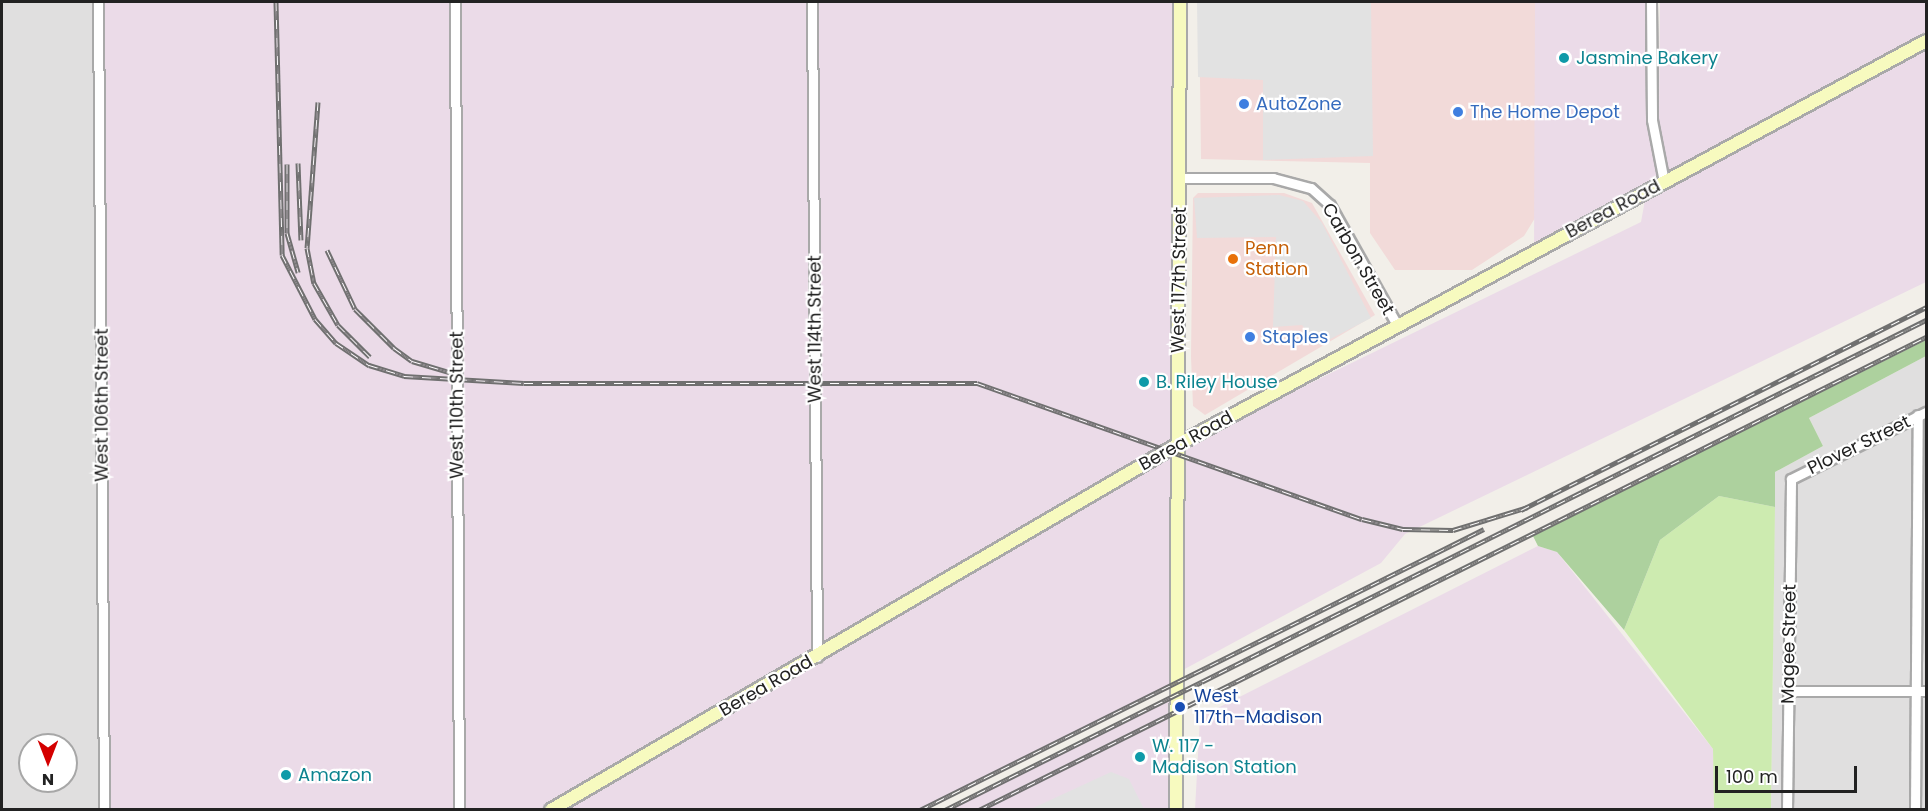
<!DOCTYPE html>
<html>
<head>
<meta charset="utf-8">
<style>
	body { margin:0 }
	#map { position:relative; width:1928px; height:811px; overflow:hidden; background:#f2efe9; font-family:Poppins,sans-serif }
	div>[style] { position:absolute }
	.residential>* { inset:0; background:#e0dfdf }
	.commercial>* { inset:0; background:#f2dad9 }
	.industrial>* { inset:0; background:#ebdbe8 }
	.grass>* { inset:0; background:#cdebb0 }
	.forest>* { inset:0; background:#add19e }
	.parking>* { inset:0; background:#e2e2e2 }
	.roads { filter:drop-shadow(2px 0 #a9a9a9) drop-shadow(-2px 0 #a9a9a9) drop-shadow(0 2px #a9a9a9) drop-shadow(0 -2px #a9a9a9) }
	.street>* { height:9px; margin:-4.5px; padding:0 4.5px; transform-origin:4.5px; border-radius:4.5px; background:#fff }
	.secondary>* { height:12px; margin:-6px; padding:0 6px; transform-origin:6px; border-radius:6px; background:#f7fabf }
	.rail>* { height:5px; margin-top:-2.5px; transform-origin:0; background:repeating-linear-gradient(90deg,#fff 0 9px,#707070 0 18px); box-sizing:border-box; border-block:2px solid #707070 }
	.dots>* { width:16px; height:16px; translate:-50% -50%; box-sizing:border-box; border:3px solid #fff; border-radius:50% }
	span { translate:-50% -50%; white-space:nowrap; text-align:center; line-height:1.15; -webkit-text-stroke:4.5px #fff; paint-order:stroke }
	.culture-label { font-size:18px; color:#0d838f }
	.left { translate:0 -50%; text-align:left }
	.shop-label { font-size:18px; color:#366cbe }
	.street-label { font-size:18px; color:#222 }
	.food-label { font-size:18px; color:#c56008 }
	.transit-label { font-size:18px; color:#164399 }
	.frame { position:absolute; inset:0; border:3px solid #222; pointer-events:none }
	.north { position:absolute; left:18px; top:733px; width:60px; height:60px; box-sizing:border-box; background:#fff; border:2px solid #a7a7a7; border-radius:50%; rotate:180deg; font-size:16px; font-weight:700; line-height:24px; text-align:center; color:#222 }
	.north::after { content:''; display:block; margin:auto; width:21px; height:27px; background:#d40000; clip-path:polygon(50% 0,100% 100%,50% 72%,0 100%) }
	.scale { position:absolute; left:1715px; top:766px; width:142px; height:27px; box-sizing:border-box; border:3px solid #222; border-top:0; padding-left:8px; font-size:18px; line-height:21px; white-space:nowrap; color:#222; -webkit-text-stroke:4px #fff; paint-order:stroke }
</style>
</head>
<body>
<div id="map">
	<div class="residential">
		<i style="clip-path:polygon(evenodd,2px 2px,98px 2px,104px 809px,2px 810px,2px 2px,30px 745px,66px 745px,66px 781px,30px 781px,30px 745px)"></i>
		<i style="clip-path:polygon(1926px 356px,1926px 809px,1771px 810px,1775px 472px,1823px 446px,1809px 418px)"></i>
	</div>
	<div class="commercial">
		<i style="clip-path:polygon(1199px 2px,1535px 2px,1535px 218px,1524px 236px,1472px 270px,1395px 270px,1370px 233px,1370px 163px,1201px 159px)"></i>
		<i style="clip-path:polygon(1198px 193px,1284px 193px,1312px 203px,1375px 315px,1205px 415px,1193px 406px,1191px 357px,1193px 198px)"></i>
	</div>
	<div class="industrial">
		<i style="clip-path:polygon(98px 2px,1180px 2px,1177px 682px,920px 809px,104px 809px)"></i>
		<i style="clip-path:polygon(1535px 2px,1645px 2px,1646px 123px,1653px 150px,1659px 118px,1660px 2px,1926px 2px,1926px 282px,1405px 534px,1381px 563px,1181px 671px,1183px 445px,1641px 222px,1647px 189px,1534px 248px)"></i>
		<i style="clip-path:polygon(1538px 546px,1557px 552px,1713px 749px,1714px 809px,1195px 810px,1200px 717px)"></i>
		<i style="clip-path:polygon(1177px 694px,1176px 809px,946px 810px,1158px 704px)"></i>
	</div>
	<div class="grass">
		<i style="clip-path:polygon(1719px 496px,1775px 507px,1771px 809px,1714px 809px,1713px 749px,1624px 630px,1660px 540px)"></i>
	</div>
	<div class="forest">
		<i style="clip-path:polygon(1926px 340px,1926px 356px,1809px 418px,1823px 446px,1775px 472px,1775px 507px,1719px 496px,1660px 540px,1624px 630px,1557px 552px,1538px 546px,1533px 536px)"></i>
	</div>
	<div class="parking">
		<i style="clip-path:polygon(1197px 2px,1371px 2px,1373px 156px,1263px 160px,1263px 80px,1198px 77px)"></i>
		<i style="clip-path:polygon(1279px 195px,1303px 201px,1322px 223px,1371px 318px,1319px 345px,1302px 325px,1273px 327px,1276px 237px,1197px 238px,1194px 198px)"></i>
		<i style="clip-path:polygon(1111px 772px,1129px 779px,1144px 809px,1031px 809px)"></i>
	</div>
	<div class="roads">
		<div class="street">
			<i style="left:98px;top:2px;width:808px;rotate:89.57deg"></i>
			<i style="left:455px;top:2px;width:808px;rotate:89.72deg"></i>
			<i style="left:812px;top:2px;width:655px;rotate:89.56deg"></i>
			<i style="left:1651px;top:2px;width:118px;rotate:89.5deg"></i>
			<i style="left:1652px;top:120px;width:63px;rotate:79deg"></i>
			<i style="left:1180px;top:178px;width:93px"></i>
			<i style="left:1273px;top:178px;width:39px;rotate:15deg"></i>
			<i style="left:1311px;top:188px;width:25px;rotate:42deg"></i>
			<i style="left:1330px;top:205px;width:135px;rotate:60.8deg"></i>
			<i style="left:1789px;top:691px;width:137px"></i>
			<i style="left:1787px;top:810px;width:331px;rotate:-89.3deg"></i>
			<i style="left:1791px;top:479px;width:151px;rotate:-26.4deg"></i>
			<i style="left:1915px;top:810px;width:395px;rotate:-89.6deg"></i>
		</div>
		<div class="secondary">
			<i style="left:551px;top:810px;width:725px;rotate:-30.25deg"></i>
			<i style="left:1177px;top:445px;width:851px;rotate:-28.34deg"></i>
			<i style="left:1176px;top:810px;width:808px;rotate:-89.72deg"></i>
		</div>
	</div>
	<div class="rail">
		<i style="left:276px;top:2px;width:253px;rotate:88.6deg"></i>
		<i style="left:282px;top:255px;width:72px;rotate:62.7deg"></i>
		<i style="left:315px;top:319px;width:32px;rotate:49deg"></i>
		<i style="left:336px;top:343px;width:40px;rotate:34deg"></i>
		<i style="left:369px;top:365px;width:37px;rotate:17deg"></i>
		<i style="left:404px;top:376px;width:120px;rotate:3.3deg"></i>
		<i style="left:524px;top:383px;width:453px"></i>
		<i style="left:977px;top:383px;width:408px;rotate:19.5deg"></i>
		<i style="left:1362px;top:519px;width:42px;rotate:13.7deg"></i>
		<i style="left:1403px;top:529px;width:50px;rotate:1.1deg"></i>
		<i style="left:1453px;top:530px;width:78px;rotate:-17deg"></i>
		<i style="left:318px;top:102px;width:146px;rotate:94.3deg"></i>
		<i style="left:307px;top:248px;width:36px;rotate:79deg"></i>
		<i style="left:314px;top:283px;width:48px;rotate:60.3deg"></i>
		<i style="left:338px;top:325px;width:45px;rotate:45deg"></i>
		<i style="left:298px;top:163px;width:77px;rotate:87.8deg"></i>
		<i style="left:287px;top:164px;width:69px;rotate:90deg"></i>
		<i style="left:287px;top:233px;width:41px;rotate:74.2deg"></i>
		<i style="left:327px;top:250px;width:65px;rotate:64.6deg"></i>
		<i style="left:355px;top:309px;width:55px;rotate:45deg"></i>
		<i style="left:394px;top:348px;width:22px;rotate:36deg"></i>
		<i style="left:412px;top:361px;width:46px;rotate:16.5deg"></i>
		<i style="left:1521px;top:510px;width:453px;rotate:-26.6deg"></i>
		<i style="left:920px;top:810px;width:630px;rotate:-26.48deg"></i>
		<i style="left:945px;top:810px;width:1097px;rotate:-26.54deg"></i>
		<i style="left:979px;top:810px;width:1059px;rotate:-26.54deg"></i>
	</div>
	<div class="dots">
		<i style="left:1564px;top:58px;background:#0f9aa8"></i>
		<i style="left:1244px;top:104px;background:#3f7fe0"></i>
		<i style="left:1458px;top:112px;background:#3f7fe0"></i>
		<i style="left:1233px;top:259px;background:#e8710a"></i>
		<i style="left:1250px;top:337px;background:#3f7fe0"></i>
		<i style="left:1144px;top:382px;background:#0f9aa8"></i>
		<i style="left:1180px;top:707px;background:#1a4fb4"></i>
		<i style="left:1140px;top:757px;background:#0f9aa8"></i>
		<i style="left:286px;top:775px;background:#0f9aa8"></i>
	</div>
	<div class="culture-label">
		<span class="left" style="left:1576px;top:58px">Jasmine Bakery</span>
		<span class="left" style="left:1156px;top:382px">B. Riley House</span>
		<span class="left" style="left:1152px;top:757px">W. 117 -<br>Madison Station</span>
		<span class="left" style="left:298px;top:775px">Amazon</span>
	</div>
	<div class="shop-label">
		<span class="left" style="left:1256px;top:104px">AutoZone</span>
		<span class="left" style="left:1470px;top:112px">The Home Depot</span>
		<span class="left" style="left:1262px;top:337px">Staples</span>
	</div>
	<div class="street-label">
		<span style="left:1613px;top:209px;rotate:-28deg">Berea Road</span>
		<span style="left:1358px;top:259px;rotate:60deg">Carbon Street</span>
		<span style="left:1179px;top:280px;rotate:-89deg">West 117th Street</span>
		<span style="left:815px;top:329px;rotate:-90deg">West 114th Street</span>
		<span style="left:102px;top:405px;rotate:-90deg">West 106th Street</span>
		<span style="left:457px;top:405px;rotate:-90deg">West 110th Street</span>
		<span style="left:1186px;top:441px;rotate:-29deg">Berea Road</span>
		<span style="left:1859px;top:445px;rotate:-26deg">Plover Street</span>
		<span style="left:1789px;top:644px;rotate:-89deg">Magee Street</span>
		<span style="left:766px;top:686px;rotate:-30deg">Berea Road</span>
	</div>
	<div class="food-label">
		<span class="left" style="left:1245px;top:259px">Penn<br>Station</span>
	</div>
	<div class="transit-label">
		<span class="left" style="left:1194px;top:707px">West<br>117th–Madison</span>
	</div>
	<div class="frame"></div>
	<div class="north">N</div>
	<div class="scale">100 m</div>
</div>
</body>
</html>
